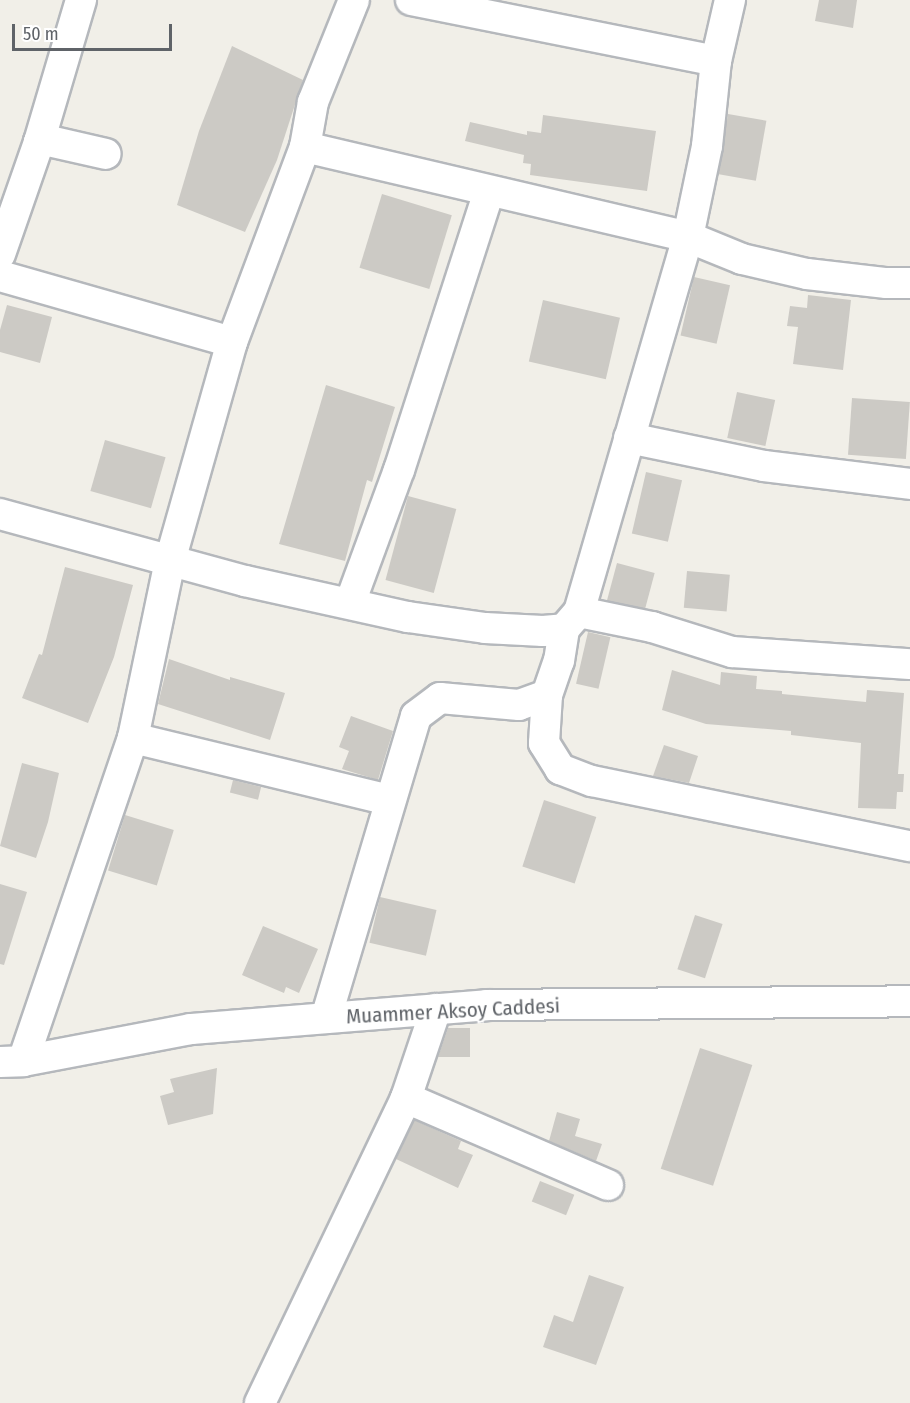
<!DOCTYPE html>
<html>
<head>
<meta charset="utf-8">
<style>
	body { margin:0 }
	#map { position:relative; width:910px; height:1403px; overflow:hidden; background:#f1efe8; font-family:"Fira Sans Condensed",sans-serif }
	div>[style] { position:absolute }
	.building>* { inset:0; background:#cccac5; transform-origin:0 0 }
	.roads { filter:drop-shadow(2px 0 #b5b8bc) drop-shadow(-2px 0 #b5b8bc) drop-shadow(0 2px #b5b8bc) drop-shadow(0 -2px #b5b8bc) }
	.minor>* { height:30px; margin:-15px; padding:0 15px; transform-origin:15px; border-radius:15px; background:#fff }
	span { translate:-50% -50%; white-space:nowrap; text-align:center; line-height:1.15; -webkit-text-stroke:4.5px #fff; paint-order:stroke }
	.street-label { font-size:21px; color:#5f6368 }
	.scale { position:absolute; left:12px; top:24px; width:160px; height:27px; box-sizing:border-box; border:3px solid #5f6368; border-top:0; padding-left:8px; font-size:18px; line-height:21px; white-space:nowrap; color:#5f6368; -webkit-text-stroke:4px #fff; paint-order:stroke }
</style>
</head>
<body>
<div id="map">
	<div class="building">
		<i style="clip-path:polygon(819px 0,857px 0,853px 28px,815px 21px)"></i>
		<i style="clip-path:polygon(232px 46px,303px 80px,277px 160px,245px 232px,177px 205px,199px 131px)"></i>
		<i style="left:728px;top:114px;width:39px;height:61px;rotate:10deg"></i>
		<i style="clip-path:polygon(543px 115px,656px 131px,647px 191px,530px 175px,531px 164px,523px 163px,524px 155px,465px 141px,470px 122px,527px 135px,527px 131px,541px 133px)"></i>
		<i style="left:382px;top:194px;width:73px;height:77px;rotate:17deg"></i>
		<i style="left:694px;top:277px;width:37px;height:60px;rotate:13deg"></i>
		<i style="clip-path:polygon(808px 295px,851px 300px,843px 370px,793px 364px,798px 327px,787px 326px,790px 306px,807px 308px)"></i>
		<i style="left:543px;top:300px;width:79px;height:63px;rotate:13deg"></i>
		<i style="clip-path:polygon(7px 305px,52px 317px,40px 363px,0 352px,0 330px)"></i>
		<i style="clip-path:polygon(326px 385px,395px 407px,372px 482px,367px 480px,345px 561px,279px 544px)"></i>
		<i style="left:737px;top:392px;width:39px;height:47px;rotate:12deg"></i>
		<i style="left:852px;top:398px;width:58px;height:57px;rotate:4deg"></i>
		<i style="left:105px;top:440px;width:63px;height:53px;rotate:16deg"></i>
		<i style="left:646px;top:472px;width:37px;height:63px;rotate:13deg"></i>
		<i style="left:408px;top:496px;width:50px;height:87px;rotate:15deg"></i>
		<i style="left:617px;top:563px;width:39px;height:39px;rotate:15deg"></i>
		<i style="clip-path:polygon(65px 567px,133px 585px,114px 657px,88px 723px,22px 698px,39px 654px,42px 655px)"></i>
		<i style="left:687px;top:571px;width:43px;height:37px;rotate:5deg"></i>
		<i style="left:588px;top:632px;width:23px;height:53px;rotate:13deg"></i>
		<i style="clip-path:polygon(169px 659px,230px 680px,230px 677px,285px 693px,270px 740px,158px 704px)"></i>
		<i style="clip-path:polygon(672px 670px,720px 685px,721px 672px,757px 676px,756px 689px,782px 691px,782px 694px,866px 702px,867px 690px,904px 693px,898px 774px,904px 774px,903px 792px,897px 792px,896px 809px,858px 808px,861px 743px,791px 735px,791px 731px,706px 724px,662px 710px)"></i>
		<i style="clip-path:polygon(351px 716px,393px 731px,378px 780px,342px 769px,349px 751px,339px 747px)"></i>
		<i style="clip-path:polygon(664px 745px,698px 756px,689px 783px,653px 776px)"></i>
		<i style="clip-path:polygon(22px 763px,59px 773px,48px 822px,36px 858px,0 846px)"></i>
		<i style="left:233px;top:780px;width:29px;height:13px;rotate:14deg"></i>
		<i style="left:544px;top:800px;width:55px;height:70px;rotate:18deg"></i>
		<i style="left:125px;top:815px;width:51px;height:58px;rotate:17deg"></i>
		<i style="clip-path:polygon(0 884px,27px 892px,4px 965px,0 964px)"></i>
		<i style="left:380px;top:897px;width:58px;height:47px;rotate:13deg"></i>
		<i style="left:695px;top:915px;width:29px;height:57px;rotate:18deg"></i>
		<i style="clip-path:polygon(263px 926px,318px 949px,299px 993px,286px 987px,284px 993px,242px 975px)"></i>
		<i style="clip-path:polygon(448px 1028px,470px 1028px,470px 1057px,438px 1057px)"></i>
		<i style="left:700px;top:1048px;width:55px;height:127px;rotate:18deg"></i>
		<i style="clip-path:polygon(217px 1068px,213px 1114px,168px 1125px,160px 1096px,174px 1092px,170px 1079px)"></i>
		<i style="clip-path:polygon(557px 1112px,580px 1119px,575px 1136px,602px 1144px,596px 1161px,549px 1141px)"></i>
		<i style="clip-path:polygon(414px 1120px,461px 1141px,458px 1149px,473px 1155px,458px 1188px,396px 1159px)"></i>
		<i style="left:540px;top:1181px;width:37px;height:22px;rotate:22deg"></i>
		<i style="clip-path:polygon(589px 1275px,624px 1287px,596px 1365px,543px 1347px,554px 1315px,573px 1322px)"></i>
	</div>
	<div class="roads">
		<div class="minor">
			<i style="left:411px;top:0;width:311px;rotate:11.3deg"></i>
			<i style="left:39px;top:142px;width:148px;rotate:-73.5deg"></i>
			<i style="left:305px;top:147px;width:393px;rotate:13.2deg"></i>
			<i style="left:688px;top:237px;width:58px;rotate:22.2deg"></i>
			<i style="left:742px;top:259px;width:67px;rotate:13deg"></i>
			<i style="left:807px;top:274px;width:80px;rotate:6.5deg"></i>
			<i style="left:886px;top:283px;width:24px"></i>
			<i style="left:0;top:254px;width:119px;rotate:-70.8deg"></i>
			<i style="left:39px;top:142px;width:10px;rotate:-6deg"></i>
			<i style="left:49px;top:141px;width:58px;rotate:12.8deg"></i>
			<i style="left:0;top:276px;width:241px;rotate:15.9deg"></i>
			<i style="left:629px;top:438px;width:138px;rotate:11.7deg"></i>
			<i style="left:764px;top:466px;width:147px;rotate:7deg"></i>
			<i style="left:0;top:514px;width:254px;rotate:15.3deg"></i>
			<i style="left:245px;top:581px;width:167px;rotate:12.5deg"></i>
			<i style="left:408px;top:617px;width:78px;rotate:8.1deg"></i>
			<i style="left:485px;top:628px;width:58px;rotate:3deg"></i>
			<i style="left:543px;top:631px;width:21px;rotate:-5deg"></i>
			<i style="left:350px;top:603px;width:142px;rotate:-69.8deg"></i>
			<i style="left:399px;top:470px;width:292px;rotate:-72.1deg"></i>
			<i style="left:579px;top:612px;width:75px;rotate:11.6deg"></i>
			<i style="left:652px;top:627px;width:84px;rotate:17.4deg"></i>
			<i style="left:732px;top:652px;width:178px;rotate:3.9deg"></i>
			<i style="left:547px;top:695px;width:48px;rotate:93.6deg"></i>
			<i style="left:544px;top:743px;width:31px;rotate:58deg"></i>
			<i style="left:560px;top:769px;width:34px;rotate:21deg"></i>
			<i style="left:592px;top:781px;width:325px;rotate:11.6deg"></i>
			<i style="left:133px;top:738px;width:263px;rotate:13.6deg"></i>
			<i style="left:326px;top:1018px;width:315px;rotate:-73.4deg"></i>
			<i style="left:416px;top:716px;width:30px;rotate:-37deg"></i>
			<i style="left:440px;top:698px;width:79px;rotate:5.1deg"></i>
			<i style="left:519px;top:705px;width:30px;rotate:-20deg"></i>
			<i style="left:547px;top:695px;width:36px;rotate:-71deg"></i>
			<i style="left:559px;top:661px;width:32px;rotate:-81deg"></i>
			<i style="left:564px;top:629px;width:23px;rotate:-49deg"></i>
			<i style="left:579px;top:612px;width:391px;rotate:-73.8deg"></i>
			<i style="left:688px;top:237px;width:93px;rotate:-78.2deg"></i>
			<i style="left:707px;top:146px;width:85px;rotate:-84deg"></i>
			<i style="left:716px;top:61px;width:63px;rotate:-77.1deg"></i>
			<i style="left:23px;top:1061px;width:341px;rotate:-71.2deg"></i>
			<i style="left:133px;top:738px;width:181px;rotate:-78.2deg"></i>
			<i style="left:170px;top:561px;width:228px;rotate:-74.2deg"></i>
			<i style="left:232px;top:342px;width:208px;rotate:-69.5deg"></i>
			<i style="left:305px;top:147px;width:46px;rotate:-79.9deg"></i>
			<i style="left:313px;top:102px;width:110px;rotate:-68.1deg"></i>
			<i style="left:0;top:1062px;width:23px;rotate:-2deg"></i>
			<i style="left:23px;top:1061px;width:171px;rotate:-10.8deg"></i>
			<i style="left:191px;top:1029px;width:297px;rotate:-4.6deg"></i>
			<i style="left:487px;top:1005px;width:423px;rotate:-0.5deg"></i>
			<i style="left:406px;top:1098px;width:220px;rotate:23.3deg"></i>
			<i style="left:260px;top:1403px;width:338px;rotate:-64.4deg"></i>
			<i style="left:406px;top:1098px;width:94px;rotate:-71.4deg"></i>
		</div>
	</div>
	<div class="street-label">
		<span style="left:453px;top:1011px;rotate:-3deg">Muammer Aksoy Caddesi</span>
	</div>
	<div class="scale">50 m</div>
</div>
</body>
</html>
